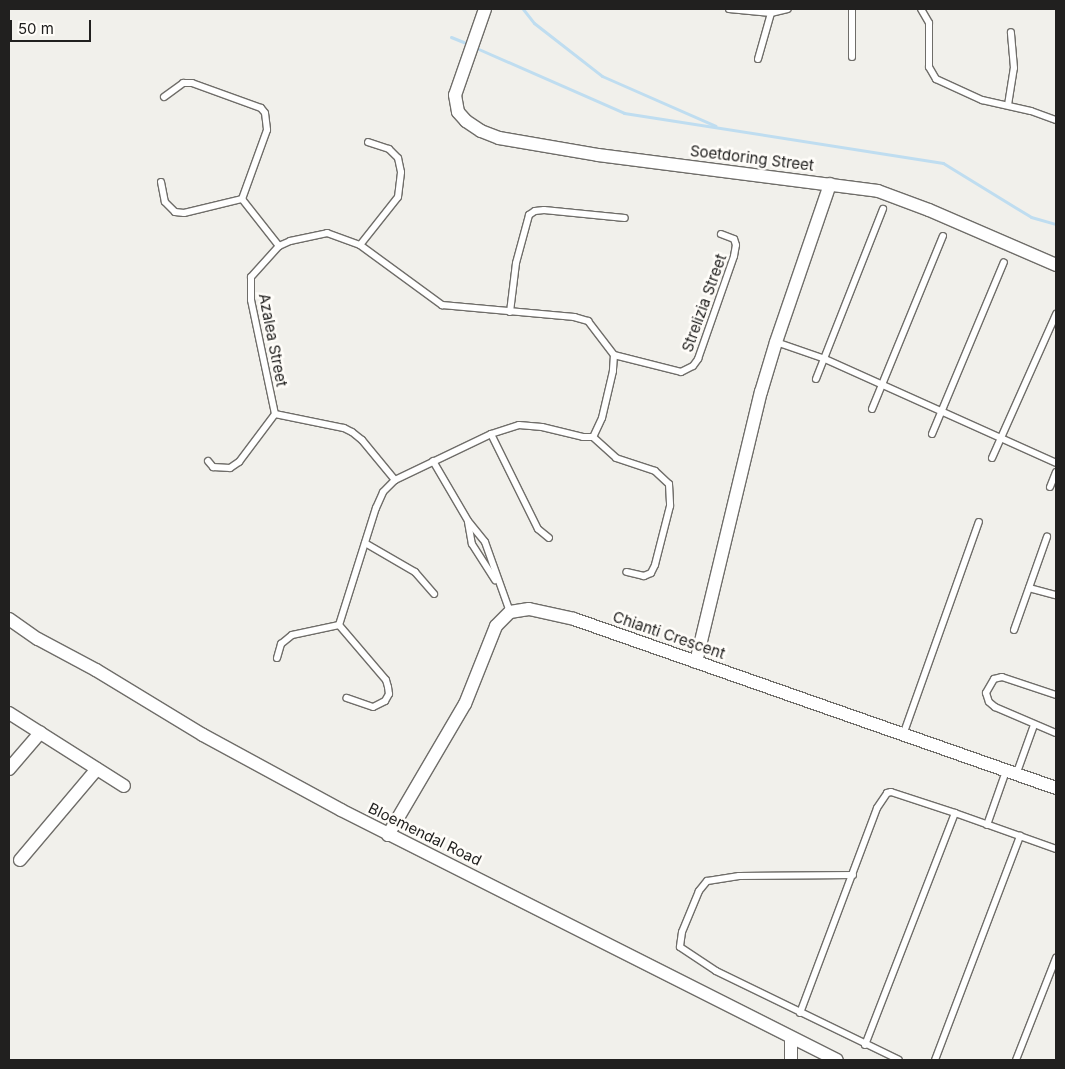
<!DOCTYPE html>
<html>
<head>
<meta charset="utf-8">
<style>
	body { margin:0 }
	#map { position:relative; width:1065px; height:1069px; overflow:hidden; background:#f1f0eb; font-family:Inter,sans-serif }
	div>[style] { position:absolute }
	.stream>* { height:3px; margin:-1.5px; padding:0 1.5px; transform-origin:1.5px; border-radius:1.5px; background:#bfddf0 }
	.roads { filter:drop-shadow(1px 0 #6f6d69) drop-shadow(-1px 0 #6f6d69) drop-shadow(0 1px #6f6d69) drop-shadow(0 -1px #6f6d69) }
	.service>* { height:6px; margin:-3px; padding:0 3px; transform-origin:3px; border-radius:3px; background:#fff }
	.minor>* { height:12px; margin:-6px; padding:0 6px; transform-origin:6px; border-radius:6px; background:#fff }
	span { translate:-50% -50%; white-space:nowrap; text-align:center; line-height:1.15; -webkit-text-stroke:5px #fffdf9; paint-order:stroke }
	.street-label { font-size:15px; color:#21201f }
	.frame { position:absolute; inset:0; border:10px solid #21201f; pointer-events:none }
	.scale { position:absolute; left:10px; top:20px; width:81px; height:22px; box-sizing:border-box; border:2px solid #21201f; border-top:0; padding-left:6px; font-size:15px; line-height:18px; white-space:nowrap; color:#21201f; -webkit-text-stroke:4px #fffdf9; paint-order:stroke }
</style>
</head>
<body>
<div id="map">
	<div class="stream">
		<i style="left:523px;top:9px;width:18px;rotate:52deg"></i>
		<i style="left:534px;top:23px;width:86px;rotate:37.9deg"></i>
		<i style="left:602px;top:76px;width:124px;rotate:23.7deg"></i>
		<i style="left:451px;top:37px;width:18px;rotate:22deg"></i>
		<i style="left:474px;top:47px;width:164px;rotate:23.7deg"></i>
		<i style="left:624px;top:113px;width:323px;rotate:8.9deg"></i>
		<i style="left:943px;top:163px;width:103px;rotate:31.5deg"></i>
		<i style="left:1031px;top:217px;width:26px;rotate:16deg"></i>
	</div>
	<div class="roads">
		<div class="service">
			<i style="left:729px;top:9px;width:42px;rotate:5.4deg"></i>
			<i style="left:771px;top:13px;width:17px;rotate:-13deg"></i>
			<i style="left:852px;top:9px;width:48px;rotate:90deg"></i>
			<i style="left:921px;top:9px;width:16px;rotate:60deg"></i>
			<i style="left:929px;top:23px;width:44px;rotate:90deg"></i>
			<i style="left:929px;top:67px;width:14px;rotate:60deg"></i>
			<i style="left:936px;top:79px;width:51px;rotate:24.5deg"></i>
			<i style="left:982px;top:100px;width:50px;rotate:12.7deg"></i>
			<i style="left:1031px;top:111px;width:27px;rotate:20deg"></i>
			<i style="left:758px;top:59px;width:48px;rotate:-74.2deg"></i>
			<i style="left:164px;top:97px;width:24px;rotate:-36deg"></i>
			<i style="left:183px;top:83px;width:9px"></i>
			<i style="left:192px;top:83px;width:73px;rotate:19.9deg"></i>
			<i style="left:261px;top:108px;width:6px;rotate:51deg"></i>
			<i style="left:265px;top:113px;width:17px;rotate:83deg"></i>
			<i style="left:267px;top:130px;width:73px;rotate:109.9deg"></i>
			<i style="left:242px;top:199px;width:60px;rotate:51.8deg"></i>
			<i style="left:1008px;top:105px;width:37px;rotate:-81deg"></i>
			<i style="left:1014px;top:68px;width:36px;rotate:-95deg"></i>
			<i style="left:161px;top:182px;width:20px;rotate:79deg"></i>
			<i style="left:165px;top:202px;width:14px;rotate:45deg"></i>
			<i style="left:175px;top:212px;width:9px;rotate:6deg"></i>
			<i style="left:184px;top:213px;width:60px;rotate:-13.6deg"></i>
			<i style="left:360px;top:245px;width:61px;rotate:-51.6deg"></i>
			<i style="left:398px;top:197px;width:25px;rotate:-83deg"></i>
			<i style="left:401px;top:172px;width:14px;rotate:-102deg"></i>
			<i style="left:398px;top:158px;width:13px;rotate:-135deg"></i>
			<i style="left:389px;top:149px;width:22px;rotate:-162deg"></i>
			<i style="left:510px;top:312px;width:49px;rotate:-83deg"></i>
			<i style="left:516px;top:263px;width:50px;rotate:-74.8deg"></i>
			<i style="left:529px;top:215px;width:7px;rotate:-34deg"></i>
			<i style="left:535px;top:211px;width:9px;rotate:-6deg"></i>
			<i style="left:544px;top:210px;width:81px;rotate:5.6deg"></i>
			<i style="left:776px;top:342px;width:52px;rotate:19.1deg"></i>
			<i style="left:825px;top:359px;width:253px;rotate:24.2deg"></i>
			<i style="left:614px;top:355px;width:69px;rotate:14.2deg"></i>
			<i style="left:681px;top:372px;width:13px;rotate:-27deg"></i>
			<i style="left:693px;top:366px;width:9px;rotate:-54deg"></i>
			<i style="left:698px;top:359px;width:109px;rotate:-70.7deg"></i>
			<i style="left:734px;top:256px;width:11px;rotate:-80deg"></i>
			<i style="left:736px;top:245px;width:6px;rotate:-108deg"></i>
			<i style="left:734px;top:239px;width:14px;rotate:-159deg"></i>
			<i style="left:816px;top:379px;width:183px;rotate:-68.5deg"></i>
			<i style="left:872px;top:409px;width:187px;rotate:-67.7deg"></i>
			<i style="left:275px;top:414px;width:116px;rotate:-101.9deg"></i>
			<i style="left:251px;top:300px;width:23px;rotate:-90deg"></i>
			<i style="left:251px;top:277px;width:42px;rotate:-47.9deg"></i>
			<i style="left:279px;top:246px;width:12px;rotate:-24deg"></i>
			<i style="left:290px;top:241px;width:38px;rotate:-12deg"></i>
			<i style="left:327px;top:233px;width:35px;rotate:20deg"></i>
			<i style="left:360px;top:245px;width:102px;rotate:36.2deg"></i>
			<i style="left:442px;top:305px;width:133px;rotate:5.2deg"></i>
			<i style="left:574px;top:317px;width:15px;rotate:16deg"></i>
			<i style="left:588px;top:321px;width:43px;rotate:52.6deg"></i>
			<i style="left:614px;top:355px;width:16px;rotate:94deg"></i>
			<i style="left:613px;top:371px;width:48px;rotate:103.2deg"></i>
			<i style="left:602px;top:418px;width:21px;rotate:115deg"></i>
			<i style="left:275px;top:414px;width:70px;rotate:11.5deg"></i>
			<i style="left:344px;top:428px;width:9px;rotate:27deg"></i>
			<i style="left:352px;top:432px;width:13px;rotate:39deg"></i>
			<i style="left:362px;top:440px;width:52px;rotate:50.5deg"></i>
			<i style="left:491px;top:434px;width:106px;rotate:63.7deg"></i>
			<i style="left:538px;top:529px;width:14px;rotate:39deg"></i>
			<i style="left:932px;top:434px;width:186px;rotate:-67.3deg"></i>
			<i style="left:593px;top:437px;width:31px;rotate:42deg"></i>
			<i style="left:616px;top:458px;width:41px;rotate:18.4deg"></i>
			<i style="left:655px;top:471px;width:19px;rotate:43deg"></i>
			<i style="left:669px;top:484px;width:22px;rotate:87deg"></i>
			<i style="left:670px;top:506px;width:61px;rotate:104.3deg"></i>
			<i style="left:655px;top:565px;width:9px;rotate:117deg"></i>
			<i style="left:651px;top:573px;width:8px;rotate:157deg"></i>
			<i style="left:644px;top:576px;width:18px;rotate:-167deg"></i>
			<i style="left:992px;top:458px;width:158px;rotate:-66deg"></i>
			<i style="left:208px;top:461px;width:8px;rotate:50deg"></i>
			<i style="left:213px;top:467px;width:17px;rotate:3deg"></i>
			<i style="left:230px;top:468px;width:11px;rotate:-34deg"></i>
			<i style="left:239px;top:462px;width:60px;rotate:-53.1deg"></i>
			<i style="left:433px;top:461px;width:69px;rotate:59.7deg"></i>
			<i style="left:468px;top:521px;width:27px;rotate:51deg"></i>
			<i style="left:485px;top:542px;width:74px;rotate:70.3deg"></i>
			<i style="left:1050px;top:487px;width:16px;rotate:-68deg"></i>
			<i style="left:468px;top:522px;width:22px;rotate:80deg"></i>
			<i style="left:472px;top:544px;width:43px;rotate:57.4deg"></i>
			<i style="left:365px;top:543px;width:58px;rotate:30.1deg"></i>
			<i style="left:415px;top:572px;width:29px;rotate:49deg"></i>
			<i style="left:1029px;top:588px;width:28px;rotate:15deg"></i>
			<i style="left:339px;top:625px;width:123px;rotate:-72.5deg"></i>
			<i style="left:376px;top:508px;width:17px;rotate:-66deg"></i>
			<i style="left:383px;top:492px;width:17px;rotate:-45deg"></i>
			<i style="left:395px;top:480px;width:106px;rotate:-25.6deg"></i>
			<i style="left:491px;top:434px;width:29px;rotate:-18deg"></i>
			<i style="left:519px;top:425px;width:23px;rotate:5deg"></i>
			<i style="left:542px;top:427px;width:42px;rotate:13.7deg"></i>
			<i style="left:583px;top:437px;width:10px"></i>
			<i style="left:339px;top:625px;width:72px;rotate:49.5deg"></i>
			<i style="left:386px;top:680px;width:7px;rotate:74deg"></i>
			<i style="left:388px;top:687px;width:7px;rotate:82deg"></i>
			<i style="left:389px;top:694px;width:8px;rotate:120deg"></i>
			<i style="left:385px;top:701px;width:13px;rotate:153deg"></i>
			<i style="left:373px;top:707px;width:28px;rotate:-161deg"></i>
			<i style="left:1014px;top:630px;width:99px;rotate:-70.5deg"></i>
			<i style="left:277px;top:658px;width:15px;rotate:-74deg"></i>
			<i style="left:281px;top:644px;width:14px;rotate:-39deg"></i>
			<i style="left:292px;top:635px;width:48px;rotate:-12deg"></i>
			<i style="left:1056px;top:695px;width:57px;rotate:-161.6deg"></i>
			<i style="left:1002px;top:677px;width:8px;rotate:166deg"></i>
			<i style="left:994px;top:679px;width:16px;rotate:120deg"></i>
			<i style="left:986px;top:693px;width:9px;rotate:72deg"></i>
			<i style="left:989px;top:702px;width:8px;rotate:40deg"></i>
			<i style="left:995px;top:707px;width:66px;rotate:23.1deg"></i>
			<i style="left:903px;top:735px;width:226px;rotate:-70.4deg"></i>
			<i style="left:1016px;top:775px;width:53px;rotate:-70.2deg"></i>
			<i style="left:987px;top:825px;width:57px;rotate:-70.6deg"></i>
			<i style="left:853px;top:875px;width:114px;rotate:179.5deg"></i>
			<i style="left:739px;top:876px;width:32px;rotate:171deg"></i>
			<i style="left:707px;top:881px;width:13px;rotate:129deg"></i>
			<i style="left:699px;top:891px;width:44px;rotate:112.5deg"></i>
			<i style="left:682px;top:932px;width:15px;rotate:98deg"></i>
			<i style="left:680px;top:947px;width:43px;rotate:33.7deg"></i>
			<i style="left:716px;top:971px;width:203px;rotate:25.9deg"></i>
			<i style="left:800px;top:1013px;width:219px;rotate:-69.4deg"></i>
			<i style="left:877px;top:808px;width:18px;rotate:-56deg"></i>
			<i style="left:887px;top:793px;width:4px;rotate:-14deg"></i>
			<i style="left:891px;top:792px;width:67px;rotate:18.2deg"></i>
			<i style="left:955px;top:813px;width:107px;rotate:19.6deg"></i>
			<i style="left:865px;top:1045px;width:249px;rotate:-68.8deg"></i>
			<i style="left:935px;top:1060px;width:240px;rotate:-69.2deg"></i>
			<i style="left:1016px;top:1060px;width:110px;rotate:-68.6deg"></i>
		</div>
		<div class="minor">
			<i style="left:485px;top:9px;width:91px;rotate:109.2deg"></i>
			<i style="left:455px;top:95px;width:17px;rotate:80deg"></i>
			<i style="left:458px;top:112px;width:12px;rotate:48deg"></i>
			<i style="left:466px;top:121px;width:18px;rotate:34deg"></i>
			<i style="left:481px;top:131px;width:19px;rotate:21deg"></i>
			<i style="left:499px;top:138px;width:100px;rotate:9.7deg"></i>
			<i style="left:598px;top:155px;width:282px;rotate:7.3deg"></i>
			<i style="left:878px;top:191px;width:54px;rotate:20.4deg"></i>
			<i style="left:929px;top:210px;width:138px;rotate:23.4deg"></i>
			<i style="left:9px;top:619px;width:35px;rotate:35deg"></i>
			<i style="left:38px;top:639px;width:66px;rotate:28.1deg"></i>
			<i style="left:96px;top:670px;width:125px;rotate:31.3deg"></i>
			<i style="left:203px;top:735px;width:157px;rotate:28.5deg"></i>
			<i style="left:341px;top:810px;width:555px;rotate:26.75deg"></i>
			<i style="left:696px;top:662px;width:278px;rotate:-76.5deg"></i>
			<i style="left:761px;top:392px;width:52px;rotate:-73.3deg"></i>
			<i style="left:776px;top:342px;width:167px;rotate:-71.1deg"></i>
			<i style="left:9px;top:713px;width:136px;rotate:32.4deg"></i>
			<i style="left:9px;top:769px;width:48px;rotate:-49.3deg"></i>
			<i style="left:388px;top:835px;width:152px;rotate:-59.6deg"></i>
			<i style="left:465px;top:704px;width:84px;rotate:-68.3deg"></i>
			<i style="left:496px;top:626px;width:20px;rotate:-45deg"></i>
			<i style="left:510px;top:612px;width:19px;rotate:-9deg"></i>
			<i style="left:529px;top:609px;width:46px;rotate:12.5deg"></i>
			<i style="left:574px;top:619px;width:511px;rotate:19.32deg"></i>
			<i style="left:20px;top:860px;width:119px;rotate:-49.8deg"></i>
			<i style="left:791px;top:1038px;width:22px;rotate:90deg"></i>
		</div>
	</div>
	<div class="street-label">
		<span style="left:752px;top:158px;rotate:7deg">Soetdoring Street</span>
		<span style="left:704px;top:303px;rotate:-70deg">Strelizia Street</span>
		<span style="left:273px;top:340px;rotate:79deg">Azalea Street</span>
		<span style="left:669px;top:635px;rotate:19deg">Chianti Crescent</span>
		<span style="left:425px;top:834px;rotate:26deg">Bloemendal Road</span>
	</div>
	<div class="frame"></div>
	<div class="scale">50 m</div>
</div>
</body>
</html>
